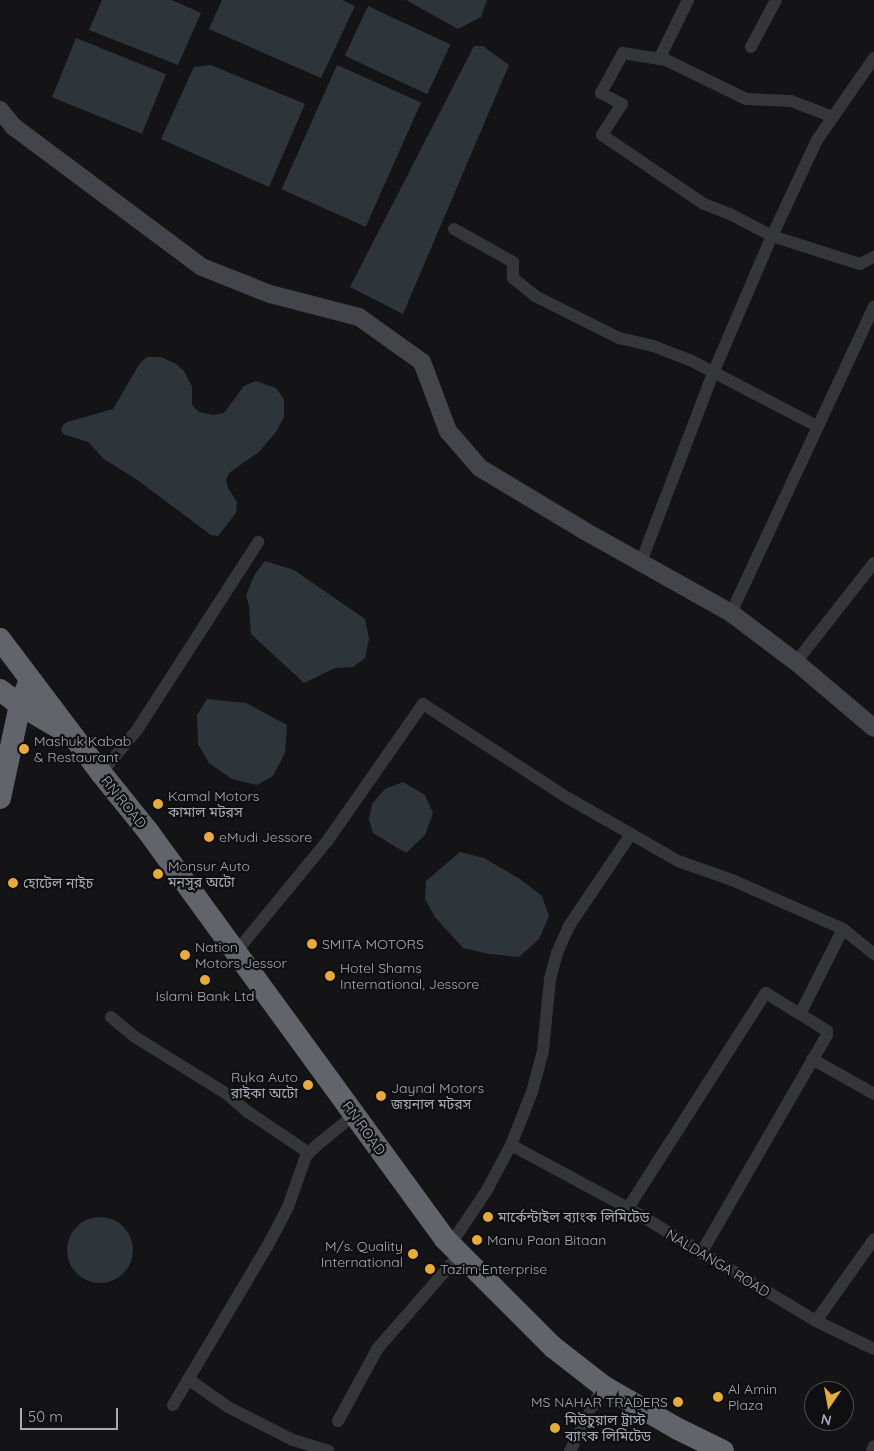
<!DOCTYPE html>
<html>
<head>
<meta charset="utf-8">
<style>
	body { margin:0 }
	#map { position:relative; width:874px; height:1451px; overflow:hidden; background:#141416; font-family:Quicksand,"Noto Sans Bengali",sans-serif }
	div>[style] { position:absolute }
	.water>* { inset:0; background:#2d353b; transform-origin:0 0 }
	.round { border-radius:50% }
	.street>* { height:12px; margin:-6px; padding:0 6px; transform-origin:6px; border-radius:6px; background:#35363a }
	.secondary>* { height:18px; margin:-9px; padding:0 9px; transform-origin:9px; border-radius:9px; background:#43454a }
	.highway>* { height:22px; margin:-11px; padding:0 11px; transform-origin:11px; border-radius:11px; background:#62646b }
	.dots>* { width:14px; height:14px; translate:-50% -50%; box-sizing:border-box; border:2px solid #0f0f11; border-radius:50% }
	span { translate:-50% -50%; white-space:nowrap; text-align:center; line-height:1.15; -webkit-text-stroke:4.5px #0f0f11; paint-order:stroke }
	.poi-label { font-size:14px; color:#a7abb5 }
	.left { translate:0 -50%; text-align:left }
	.right { translate:-100% -50%; text-align:right }
	.street-label { font-size:14px; color:#a7abb5 }
	.north { position:absolute; left:804px; top:1381px; width:50px; height:50px; box-sizing:border-box; background:#0f0f11; border:1px solid #4c4d53; border-radius:50%; rotate:192deg; font-size:14px; font-weight:700; line-height:20px; text-align:center; color:#a7abb5 }
	.north::after { content:''; display:block; margin:auto; width:18px; height:22px; background:#e6ab3c; clip-path:polygon(50% 0,100% 100%,50% 72%,0 100%) }
	.scale { position:absolute; left:20px; top:1408px; width:98px; height:22px; box-sizing:border-box; border:2px solid #a7abb5; border-top:0; padding-left:6px; font-size:15px; line-height:18px; white-space:nowrap; color:#a7abb5; -webkit-text-stroke:4px #0f0f11; paint-order:stroke }
</style>
</head>
<body>
<div id="map">
	<div class="water">
		<i style="clip-path:polygon(102px 0,172px 0,201px 13px,178px 65px,89px 30px)"></i>
		<i style="clip-path:polygon(222px 0,342px 0,355px 6px,321px 78px,209px 29px)"></i>
		<i style="clip-path:polygon(406px 0,487px 0,481px 17px,458px 29px)"></i>
		<i style="left:368px;top:6px;width:91px;height:55px;rotate:25deg"></i>
		<i style="left:76px;top:38px;width:97px;height:64px;rotate:22deg"></i>
		<i style="clip-path:polygon(474px 46px,483px 46px,509px 65px,403px 314px,350px 287px)"></i>
		<i style="clip-path:polygon(211px 65px,305px 104px,269px 187px,161px 139px,194px 67px)"></i>
		<i style="left:337px;top:65px;width:92px;height:136px;rotate:24deg"></i>
		<i style="clip-path:polygon(147px 357px,161px 357px,176px 364px,184px 371px,192px 387px,192px 405px,199px 412px,214px 415px,224px 413px,244px 386px,256px 381px,276px 388px,284px 399px,284px 417px,276px 432px,259px 452px,229px 473px,226px 480px,228px 488px,237px 502px,236px 513px,218px 536px,211px 535px,136px 479px,104px 459px,88px 442px,63px 434px,61px 431px,63px 425px,67px 422px,113px 409px,140px 363px)"></i>
		<i style="clip-path:polygon(265px 561px,294px 570px,365px 619px,369px 639px,365px 658px,353px 667px,335px 668px,304px 683px,251px 634px,249px 606px,246px 595px,255px 574px)"></i>
		<i style="clip-path:polygon(207px 699px,246px 703px,287px 725px,285px 753px,273px 776px,257px 785px,232px 779px,209px 763px,198px 744px,197px 715px)"></i>
		<i style="clip-path:polygon(403px 782px,425px 795px,433px 813px,425px 835px,406px 853px,373px 833px,369px 819px,372px 804px,385px 789px)"></i>
		<i style="clip-path:polygon(460px 852px,484px 858px,520px 879px,542px 896px,549px 916px,539px 939px,519px 957px,489px 954px,463px 948px,435px 917px,425px 899px,426px 881px)"></i>
		<i class="round" style="left:67px;top:1217px;width:66px;height:66px"></i>
	</div>
	<div class="street">
		<i style="left:751px;top:47px;width:53px;rotate:-62deg"></i>
		<i style="left:659px;top:59px;width:66px;rotate:-63.8deg"></i>
		<i style="left:833px;top:117px;width:45px;rotate:-159.1deg"></i>
		<i style="left:791px;top:101px;width:45px;rotate:-177.5deg"></i>
		<i style="left:746px;top:99px;width:89px;rotate:-154deg"></i>
		<i style="left:666px;top:60px;width:44px;rotate:-170.8deg"></i>
		<i style="left:623px;top:53px;width:46px;rotate:118.8deg"></i>
		<i style="left:601px;top:93px;width:24px;rotate:28deg"></i>
		<i style="left:622px;top:104px;width:37px;rotate:123deg"></i>
		<i style="left:602px;top:135px;width:123px;rotate:34.1deg"></i>
		<i style="left:704px;top:204px;width:28px;rotate:21deg"></i>
		<i style="left:730px;top:214px;width:47px;rotate:27.6deg"></i>
		<i style="left:772px;top:236px;width:92px;rotate:17.7deg"></i>
		<i style="left:860px;top:264px;width:16px;rotate:-27deg"></i>
		<i style="left:454px;top:229px;width:68px;rotate:29.2deg"></i>
		<i style="left:513px;top:262px;width:16px;rotate:90deg"></i>
		<i style="left:513px;top:278px;width:28px;rotate:39deg"></i>
		<i style="left:535px;top:296px;width:94px;rotate:26.6deg"></i>
		<i style="left:619px;top:338px;width:35px;rotate:13deg"></i>
		<i style="left:653px;top:346px;width:40px;rotate:21deg"></i>
		<i style="left:690px;top:360px;width:143px;rotate:27.5deg"></i>
		<i style="left:641px;top:562px;width:204px;rotate:-69.1deg"></i>
		<i style="left:714px;top:371px;width:147px;rotate:-66.8deg"></i>
		<i style="left:772px;top:236px;width:106px;rotate:-64.9deg"></i>
		<i style="left:817px;top:140px;width:100px;rotate:-55.2deg"></i>
		<i style="left:731px;top:613px;width:338px;rotate:-65deg"></i>
		<i style="left:796px;top:662px;width:126px;rotate:-51.8deg"></i>
		<i style="left:101px;top:773px;width:56px;rotate:-50.1deg"></i>
		<i style="left:137px;top:730px;width:224px;rotate:-57.2deg"></i>
		<i style="left:631px;top:834px;width:54px;rotate:29.9deg"></i>
		<i style="left:678px;top:861px;width:57px;rotate:19.4deg"></i>
		<i style="left:732px;top:880px;width:121px;rotate:23.8deg"></i>
		<i style="left:843px;top:929px;width:40px;rotate:39deg"></i>
		<i style="left:236px;top:952px;width:145px;rotate:-50.6deg"></i>
		<i style="left:328px;top:840px;width:166px;rotate:-55.1deg"></i>
		<i style="left:423px;top:704px;width:173px;rotate:33deg"></i>
		<i style="left:568px;top:798px;width:73px;rotate:29.7deg"></i>
		<i style="left:631px;top:834px;width:111px;rotate:124deg"></i>
		<i style="left:569px;top:926px;width:30px;rotate:114deg"></i>
		<i style="left:557px;top:953px;width:27px;rotate:105deg"></i>
		<i style="left:550px;top:979px;width:72px;rotate:95.6deg"></i>
		<i style="left:543px;top:1051px;width:42px;rotate:105deg"></i>
		<i style="left:532px;top:1092px;width:57px;rotate:111.6deg"></i>
		<i style="left:511px;top:1145px;width:51px;rotate:118.1deg"></i>
		<i style="left:487px;top:1190px;width:66px;rotate:123.9deg"></i>
		<i style="left:800px;top:1014px;width:95px;rotate:-63.2deg"></i>
		<i style="left:111px;top:1017px;width:31px;rotate:40deg"></i>
		<i style="left:135px;top:1037px;width:108px;rotate:31.8deg"></i>
		<i style="left:227px;top:1094px;width:28px;rotate:41deg"></i>
		<i style="left:248px;top:1112px;width:73px;rotate:33.9deg"></i>
		<i style="left:812px;top:1059px;width:71px;rotate:29.4deg"></i>
		<i style="left:511px;top:1145px;width:133px;rotate:28.3deg"></i>
		<i style="left:628px;top:1208px;width:219px;rotate:31deg"></i>
		<i style="left:816px;top:1321px;width:64px;rotate:25.8deg"></i>
		<i style="left:628px;top:1208px;width:253px;rotate:-57.4deg"></i>
		<i style="left:764px;top:995px;width:3px;rotate:-45deg"></i>
		<i style="left:766px;top:993px;width:40px;rotate:32deg"></i>
		<i style="left:800px;top:1014px;width:32px;rotate:32deg"></i>
		<i style="left:827px;top:1031px;width:4px;rotate:90deg"></i>
		<i style="left:827px;top:1035px;width:252px;rotate:120deg"></i>
		<i style="left:816px;top:1321px;width:100px;rotate:-54.7deg"></i>
		<i style="left:188px;top:1379px;width:49px;rotate:35deg"></i>
		<i style="left:228px;top:1407px;width:73px;rotate:26.9deg"></i>
		<i style="left:293px;top:1440px;width:37px;rotate:17deg"></i>
		<i style="left:173px;top:1405px;width:184px;rotate:-59.3deg"></i>
		<i style="left:267px;top:1247px;width:45px;rotate:-62.3deg"></i>
		<i style="left:288px;top:1207px;width:54px;rotate:-70.6deg"></i>
		<i style="left:306px;top:1156px;width:16px;rotate:-45deg"></i>
		<i style="left:317px;top:1145px;width:48px;rotate:-39deg"></i>
		<i style="left:338px;top:1421px;width:83px;rotate:-61.3deg"></i>
		<i style="left:378px;top:1348px;width:125px;rotate:-48.9deg"></i>
		<i style="left:570px;top:1451px;width:73px;rotate:-63.1deg"></i>
		<i style="left:872px;top:1451px;width:5px;rotate:-68deg"></i>
	</div>
	<div class="secondary">
		<i style="left:0;top:110px;width:22px;rotate:51deg"></i>
		<i style="left:14px;top:127px;width:234px;rotate:36.7deg"></i>
		<i style="left:202px;top:267px;width:73px;rotate:21.7deg"></i>
		<i style="left:270px;top:294px;width:92px;rotate:14.5deg"></i>
		<i style="left:359px;top:317px;width:77px;rotate:35.5deg"></i>
		<i style="left:422px;top:362px;width:74px;rotate:69.4deg"></i>
		<i style="left:448px;top:431px;width:49px;rotate:49.1deg"></i>
		<i style="left:480px;top:468px;width:120px;rotate:31deg"></i>
		<i style="left:583px;top:530px;width:170px;rotate:29.3deg"></i>
		<i style="left:731px;top:613px;width:81px;rotate:37deg"></i>
		<i style="left:796px;top:662px;width:102px;rotate:40.2deg"></i>
	</div>
	<div class="highway">
		<i style="left:0;top:639px;width:168px;rotate:53deg"></i>
		<i style="left:101px;top:773px;width:73px;rotate:51.1deg"></i>
		<i style="left:147px;top:830px;width:506px;rotate:53.92deg"></i>
		<i style="left:445px;top:1239px;width:153px;rotate:45deg"></i>
		<i style="left:553px;top:1347px;width:63px;rotate:38deg"></i>
		<i style="left:603px;top:1386px;width:86px;rotate:29.8deg"></i>
		<i style="left:678px;top:1429px;width:50px;rotate:26.1deg"></i>
		<i style="left:0;top:690px;width:25px;rotate:37deg"></i>
		<i style="left:20px;top:705px;width:50px;rotate:30.2deg"></i>
		<i style="left:0;top:798px;width:95px;rotate:-77.9deg"></i>
		<i style="left:20px;top:705px;width:27px;rotate:-68deg"></i>
	</div>
	<div class="dots">
		<i style="left:24px;top:749px;background:#e6ab3c"></i>
		<i style="left:158px;top:804px;background:#e6ab3c"></i>
		<i style="left:209px;top:837px;background:#e6ab3c"></i>
		<i style="left:158px;top:874px;background:#e6ab3c"></i>
		<i style="left:13px;top:883px;background:#e6ab3c"></i>
		<i style="left:312px;top:944px;background:#e6ab3c"></i>
		<i style="left:185px;top:955px;background:#e6ab3c"></i>
		<i style="left:330px;top:976px;background:#e6ab3c"></i>
		<i style="left:205px;top:980px;background:#e6ab3c"></i>
		<i style="left:308px;top:1085px;background:#e6ab3c"></i>
		<i style="left:381px;top:1096px;background:#e6ab3c"></i>
		<i style="left:488px;top:1217px;background:#e6ab3c"></i>
		<i style="left:477px;top:1240px;background:#e6ab3c"></i>
		<i style="left:413px;top:1254px;background:#e6ab3c"></i>
		<i style="left:430px;top:1269px;background:#e6ab3c"></i>
		<i style="left:718px;top:1397px;background:#e6ab3c"></i>
		<i style="left:678px;top:1402px;background:#e6ab3c"></i>
		<i style="left:555px;top:1428px;background:#e6ab3c"></i>
	</div>
	<div class="poi-label">
		<span class="left" style="left:34px;top:749px">Mashuk Kabab<br>&amp; Restaurant</span>
		<span class="left" style="left:168px;top:804px">Kamal Motors<br>কামাল মটরস</span>
		<span class="left" style="left:219px;top:837px">eMudi Jessore</span>
		<span class="left" style="left:168px;top:874px">Monsur Auto<br>মনসুর অটো</span>
		<span class="left" style="left:23px;top:883px">হোটেল নাইচ</span>
		<span class="left" style="left:322px;top:944px">SMITA MOTORS</span>
		<span class="left" style="left:195px;top:955px">Nation<br>Motors Jessor</span>
		<span class="left" style="left:340px;top:976px">Hotel Shams<br>International, Jessore</span>
		<span style="left:205px;top:996px">Islami Bank Ltd</span>
		<span class="right" style="left:298px;top:1085px">Ryka Auto<br>রাইকা অটো</span>
		<span class="left" style="left:391px;top:1096px">Jaynal Motors<br>জয়নাল মটরস</span>
		<span class="left" style="left:498px;top:1217px">মার্কেন্টাইল ব্যাংক লিমিটেড</span>
		<span class="left" style="left:487px;top:1240px">Manu Paan Bitaan</span>
		<span class="right" style="left:403px;top:1254px">M/s. Quality<br>International</span>
		<span class="left" style="left:440px;top:1269px">Tazim Enterprise</span>
		<span class="left" style="left:728px;top:1397px">Al Amin<br>Plaza</span>
		<span class="right" style="left:668px;top:1402px">MS NAHAR TRADERS</span>
		<span class="left" style="left:565px;top:1428px">মিউচুয়াল ট্রাস্ট<br>ব্যাংক লিমিটেড</span>
	</div>
	<div class="street-label">
		<span style="left:124px;top:802px;rotate:51deg">RN ROAD</span>
		<span style="left:364px;top:1128px;rotate:54deg">RN ROAD</span>
		<span style="left:718px;top:1263px;rotate:31deg">NALDANGA ROAD</span>
	</div>
	<div class="north">N</div>
	<div class="scale">50 m</div>
</div>
</body>
</html>
